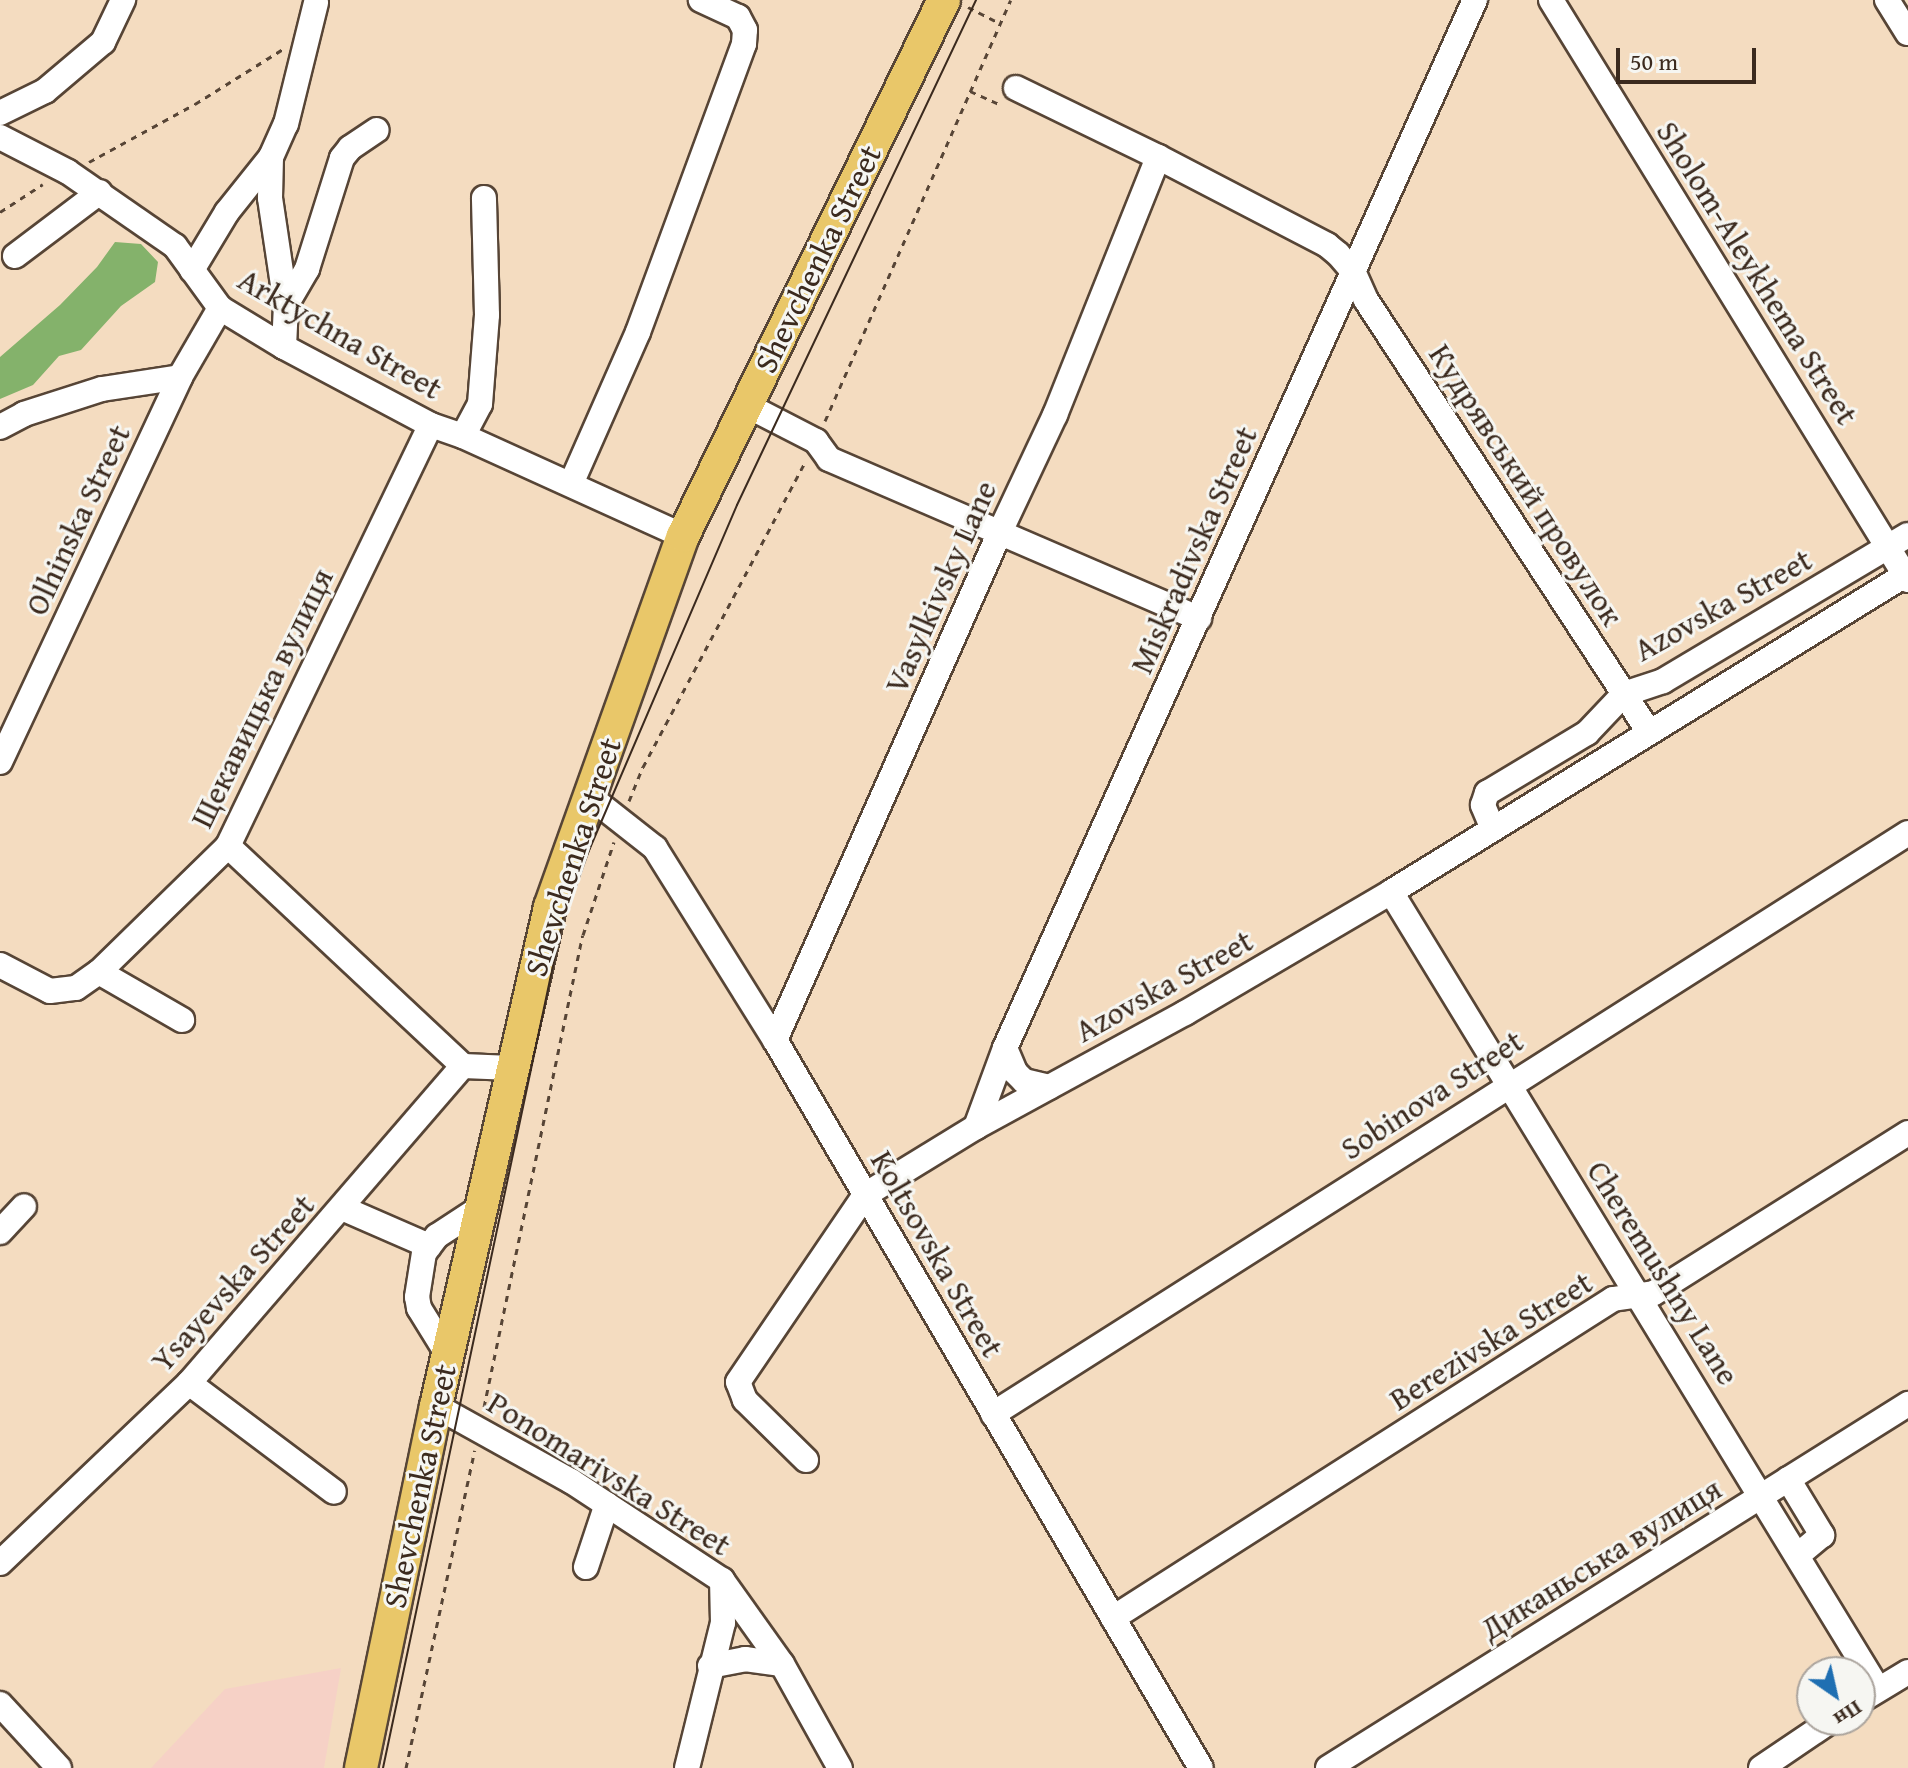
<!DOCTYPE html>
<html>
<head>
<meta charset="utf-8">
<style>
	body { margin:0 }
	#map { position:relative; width:1908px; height:1768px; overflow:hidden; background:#f4dcc0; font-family:"Gentium Book Plus",serif }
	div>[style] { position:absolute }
	.built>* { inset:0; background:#f6d1c6 }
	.forest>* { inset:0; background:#84b26b }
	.path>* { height:3px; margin-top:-1.5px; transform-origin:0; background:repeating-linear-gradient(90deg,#574536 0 6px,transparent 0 12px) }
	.roads { filter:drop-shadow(2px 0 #574536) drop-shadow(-2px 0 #574536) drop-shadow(0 2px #574536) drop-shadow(0 -2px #574536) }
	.minor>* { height:24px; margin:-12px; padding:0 12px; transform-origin:12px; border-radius:12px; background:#fff }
	.major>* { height:32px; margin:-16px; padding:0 16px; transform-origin:16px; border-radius:16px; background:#e9c769 }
	.tram>* { height:2px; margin:-1px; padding:0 1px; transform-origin:1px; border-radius:1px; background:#3b2a1e }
	span { translate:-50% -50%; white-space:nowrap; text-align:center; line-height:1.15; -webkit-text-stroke:6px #f6f6f2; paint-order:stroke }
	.street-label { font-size:32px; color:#3b2a1e }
	.north { position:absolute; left:1796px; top:1656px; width:80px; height:80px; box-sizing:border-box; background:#f6f6f2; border:2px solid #aba49d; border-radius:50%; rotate:146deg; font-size:22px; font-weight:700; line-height:32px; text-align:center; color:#3b2a1e }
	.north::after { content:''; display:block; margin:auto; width:28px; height:36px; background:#1f6fb2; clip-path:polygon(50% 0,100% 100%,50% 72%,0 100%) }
	.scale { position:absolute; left:1616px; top:48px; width:140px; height:36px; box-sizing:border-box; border:4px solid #3b2a1e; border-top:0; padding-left:10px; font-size:24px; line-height:28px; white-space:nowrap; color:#3b2a1e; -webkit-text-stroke:6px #f6f6f2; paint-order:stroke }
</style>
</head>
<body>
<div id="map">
	<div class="built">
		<i style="clip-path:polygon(341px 1668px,324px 1768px,151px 1768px,225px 1689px)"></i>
	</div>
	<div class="forest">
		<i style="clip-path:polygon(115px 242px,141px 244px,158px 262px,155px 282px,121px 306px,81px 350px,59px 356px,33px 385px,0 399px,0 357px,60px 305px,97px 267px)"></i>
	</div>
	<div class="path">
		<i style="left:968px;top:7px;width:36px;rotate:27deg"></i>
		<i style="left:970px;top:91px;width:32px;rotate:24deg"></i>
		<i style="left:89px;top:162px;width:121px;rotate:-28.7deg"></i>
		<i style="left:195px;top:104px;width:104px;rotate:-32deg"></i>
		<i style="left:0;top:212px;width:51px;rotate:-33.1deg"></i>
		<i style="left:825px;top:421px;width:460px;rotate:-66.2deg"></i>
		<i style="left:629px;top:801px;width:37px;rotate:-68deg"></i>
		<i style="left:643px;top:767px;width:343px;rotate:-62deg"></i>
		<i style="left:484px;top:1407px;width:482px;rotate:-78.2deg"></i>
		<i style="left:583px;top:935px;width:98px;rotate:-71.6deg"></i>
		<i style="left:406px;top:1768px;width:325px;rotate:-77.8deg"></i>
	</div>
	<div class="roads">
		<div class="minor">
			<i style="left:1551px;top:0;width:681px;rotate:58.39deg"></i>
			<i style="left:1887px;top:0;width:39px;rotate:58deg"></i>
			<i style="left:1016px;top:88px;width:158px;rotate:25.9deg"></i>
			<i style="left:1158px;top:157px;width:191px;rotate:27.5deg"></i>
			<i style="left:1327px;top:245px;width:14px;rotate:39deg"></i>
			<i style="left:1338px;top:254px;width:23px;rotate:49deg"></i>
			<i style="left:1353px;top:271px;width:32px;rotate:66deg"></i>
			<i style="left:1366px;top:300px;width:516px;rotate:56.77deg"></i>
			<i style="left:0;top:113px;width:50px;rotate:-26.1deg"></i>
			<i style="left:45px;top:91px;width:76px;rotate:-40.2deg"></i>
			<i style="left:103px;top:42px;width:47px;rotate:-64.5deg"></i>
			<i style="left:0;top:137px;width:76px;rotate:27.2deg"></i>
			<i style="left:68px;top:172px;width:130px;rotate:34.7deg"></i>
			<i style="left:175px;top:246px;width:77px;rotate:54deg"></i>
			<i style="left:220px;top:308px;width:75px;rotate:31.4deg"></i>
			<i style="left:284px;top:347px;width:166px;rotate:28deg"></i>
			<i style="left:431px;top:425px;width:34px;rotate:19deg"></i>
			<i style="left:463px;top:436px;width:242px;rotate:24.4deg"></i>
			<i style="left:15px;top:256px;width:106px;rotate:-37deg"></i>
			<i style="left:192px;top:270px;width:68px;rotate:-58.9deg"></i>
			<i style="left:227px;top:212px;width:70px;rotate:-51.3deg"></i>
			<i style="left:286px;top:305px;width:42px;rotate:-59.7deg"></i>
			<i style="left:307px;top:269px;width:116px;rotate:-72.5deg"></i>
			<i style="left:342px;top:158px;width:13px;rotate:-51deg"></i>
			<i style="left:350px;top:148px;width:32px;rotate:-34deg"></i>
			<i style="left:284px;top:347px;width:42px;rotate:-87.3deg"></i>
			<i style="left:286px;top:305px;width:108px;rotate:-98.5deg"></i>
			<i style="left:270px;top:198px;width:41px;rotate:-88.6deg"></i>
			<i style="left:271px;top:157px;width:36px;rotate:-66deg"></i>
			<i style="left:286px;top:124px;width:125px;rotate:-76.1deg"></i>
			<i style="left:746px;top:405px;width:79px;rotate:27.2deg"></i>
			<i style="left:816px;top:441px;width:22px;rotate:54deg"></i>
			<i style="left:829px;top:459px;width:403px;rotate:23.3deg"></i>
			<i style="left:0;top:427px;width:27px;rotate:-28deg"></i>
			<i style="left:24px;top:414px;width:82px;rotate:-17.8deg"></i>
			<i style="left:102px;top:389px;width:79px;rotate:-8.7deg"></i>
			<i style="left:463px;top:436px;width:36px;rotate:-62deg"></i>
			<i style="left:480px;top:404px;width:89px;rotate:-85.5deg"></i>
			<i style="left:487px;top:315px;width:117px;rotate:-91.5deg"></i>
			<i style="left:571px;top:484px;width:166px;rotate:-66.2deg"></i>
			<i style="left:638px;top:332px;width:307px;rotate:-69.8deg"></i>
			<i style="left:744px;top:44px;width:14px;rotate:-86deg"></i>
			<i style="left:745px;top:30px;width:15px;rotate:-118deg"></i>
			<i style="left:738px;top:17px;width:41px;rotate:-155.3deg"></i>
			<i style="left:0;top:762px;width:425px;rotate:-64.9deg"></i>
			<i style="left:180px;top:377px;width:80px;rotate:-59.9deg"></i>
			<i style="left:589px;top:796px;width:84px;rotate:38.2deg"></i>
			<i style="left:655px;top:848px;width:226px;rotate:58deg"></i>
			<i style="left:775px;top:1040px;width:843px;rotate:59.67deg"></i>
			<i style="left:1493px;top:829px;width:26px;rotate:-113deg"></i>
			<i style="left:1483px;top:805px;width:13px;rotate:-72deg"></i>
			<i style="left:1487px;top:793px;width:117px;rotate:-31deg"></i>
			<i style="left:1587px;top:733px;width:54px;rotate:-46.5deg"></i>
			<i style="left:1624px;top:694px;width:41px;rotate:-18.4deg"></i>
			<i style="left:1663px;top:681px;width:285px;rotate:-30.8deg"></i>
			<i style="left:228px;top:846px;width:322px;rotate:43.1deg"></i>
			<i style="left:1391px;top:892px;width:934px;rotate:58.57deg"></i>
			<i style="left:0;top:965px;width:56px;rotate:27.5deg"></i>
			<i style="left:50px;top:991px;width:26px;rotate:-7deg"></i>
			<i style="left:76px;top:988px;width:28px;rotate:-35deg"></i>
			<i style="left:99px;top:972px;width:180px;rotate:-44.3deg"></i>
			<i style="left:228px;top:846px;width:467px;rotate:-64.3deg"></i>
			<i style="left:99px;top:972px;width:96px;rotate:30deg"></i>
			<i style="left:775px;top:1040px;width:553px;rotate:-66.12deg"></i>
			<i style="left:999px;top:534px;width:132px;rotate:-64.8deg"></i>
			<i style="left:1055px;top:415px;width:278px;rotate:-68.2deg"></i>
			<i style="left:1005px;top:1048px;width:26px;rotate:67deg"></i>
			<i style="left:1015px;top:1072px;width:13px;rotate:45deg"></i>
			<i style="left:1024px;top:1081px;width:26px;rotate:13deg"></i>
			<i style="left:976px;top:1127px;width:84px;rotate:-69.8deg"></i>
			<i style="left:1005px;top:1048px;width:1149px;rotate:-65.85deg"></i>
			<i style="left:342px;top:1208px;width:95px;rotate:23.6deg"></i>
			<i style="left:0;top:1232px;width:35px;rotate:-47deg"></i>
			<i style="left:448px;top:1355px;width:55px;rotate:-121.7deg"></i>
			<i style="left:419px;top:1308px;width:11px;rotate:-100deg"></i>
			<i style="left:417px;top:1297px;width:45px;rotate:-81deg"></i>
			<i style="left:424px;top:1253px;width:21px;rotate:-53deg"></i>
			<i style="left:437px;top:1236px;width:51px;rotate:-33.1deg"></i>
			<i style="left:189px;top:1383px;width:181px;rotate:36.9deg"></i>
			<i style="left:436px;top:1406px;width:154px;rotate:29.1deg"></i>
			<i style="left:571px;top:1481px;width:181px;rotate:33.3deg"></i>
			<i style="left:722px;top:1580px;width:103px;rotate:54.5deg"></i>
			<i style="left:782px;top:1664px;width:119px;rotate:60.9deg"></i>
			<i style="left:993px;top:1414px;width:1084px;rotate:-32.41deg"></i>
			<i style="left:806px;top:1460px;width:86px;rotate:-135.5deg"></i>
			<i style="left:745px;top:1400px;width:19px;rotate:-111deg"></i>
			<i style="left:738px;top:1382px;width:226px;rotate:-55.8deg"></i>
			<i style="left:865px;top:1195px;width:130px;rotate:-31.5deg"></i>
			<i style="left:976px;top:1127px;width:238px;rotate:-28.6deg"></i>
			<i style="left:1185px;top:1013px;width:239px;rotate:-30.4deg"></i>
			<i style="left:1391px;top:892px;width:604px;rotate:-31.66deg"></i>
			<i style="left:1788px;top:1479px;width:66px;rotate:58.7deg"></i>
			<i style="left:1822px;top:1535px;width:31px;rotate:140deg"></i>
			<i style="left:0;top:1563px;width:261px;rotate:-43.6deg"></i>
			<i style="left:189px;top:1383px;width:419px;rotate:-49.2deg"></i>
			<i style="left:463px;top:1066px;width:49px;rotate:2.3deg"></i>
			<i style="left:586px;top:1567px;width:66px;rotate:-71.6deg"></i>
			<i style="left:1113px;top:1618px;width:593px;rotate:-32.54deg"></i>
			<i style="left:1613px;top:1299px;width:41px;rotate:-8.3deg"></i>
			<i style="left:1654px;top:1293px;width:300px;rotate:-32.2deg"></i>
			<i style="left:710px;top:1666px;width:36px;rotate:-11deg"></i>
			<i style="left:745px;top:1659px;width:37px;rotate:8deg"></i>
			<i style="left:1860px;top:1701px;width:56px;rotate:-31.1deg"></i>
			<i style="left:0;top:1704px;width:87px;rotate:47.3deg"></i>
			<i style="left:687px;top:1768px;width:149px;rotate:-76.1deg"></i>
			<i style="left:723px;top:1623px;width:43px;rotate:-91.3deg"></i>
			<i style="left:1328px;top:1768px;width:685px;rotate:-32.11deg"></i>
			<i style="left:1761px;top:1768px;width:86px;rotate:-34.1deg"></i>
		</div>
		<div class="major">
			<i style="left:361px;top:1768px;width:370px;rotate:-78.3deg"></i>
			<i style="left:436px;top:1406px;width:512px;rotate:-77.13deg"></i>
			<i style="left:550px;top:907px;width:394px;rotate:-70.3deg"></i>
			<i style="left:683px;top:536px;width:596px;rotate:-64.04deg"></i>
		</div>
	</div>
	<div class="tram">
		<i style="left:383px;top:1768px;width:883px;rotate:-78.04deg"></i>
		<i style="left:566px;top:904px;width:434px;rotate:-66.8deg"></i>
		<i style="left:737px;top:505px;width:559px;rotate:-64.67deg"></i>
	</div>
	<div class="street-label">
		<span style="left:818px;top:259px;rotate:-64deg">Shevchenka Street</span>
		<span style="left:1757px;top:273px;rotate:58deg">Sholom-Aleykhema Street</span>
		<span style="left:340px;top:334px;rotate:30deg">Arktychna Street</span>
		<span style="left:1526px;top:485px;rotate:57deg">Кудрявський провулок</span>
		<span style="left:78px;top:520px;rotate:-65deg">Olhinska Street</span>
		<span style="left:1194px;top:550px;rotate:-66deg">Miskradivska Street</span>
		<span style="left:941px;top:587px;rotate:-66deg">Vasylkivsky Lane</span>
		<span style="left:1723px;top:605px;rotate:-29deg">Azovska Street</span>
		<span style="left:262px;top:698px;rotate:-64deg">Щекавицька вулиця</span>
		<span style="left:573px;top:857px;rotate:-72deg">Shevchenka Street</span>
		<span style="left:1164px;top:986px;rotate:-29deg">Azovska Street</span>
		<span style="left:1432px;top:1095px;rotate:-33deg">Sobinova Street</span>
		<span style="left:937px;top:1254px;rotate:60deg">Koltsovska Street</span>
		<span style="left:1663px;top:1273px;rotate:58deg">Cheremushny Lane</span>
		<span style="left:233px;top:1283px;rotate:-48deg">Ysayevska Street</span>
		<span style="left:1491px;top:1341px;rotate:-32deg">Berezivska Street</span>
		<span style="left:609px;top:1474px;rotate:32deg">Ponomarivska Street</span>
		<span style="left:420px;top:1486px;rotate:-78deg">Shevchenka Street</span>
		<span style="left:1601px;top:1559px;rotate:-32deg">Диканьська вулиця</span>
	</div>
	<div class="north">Пн</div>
	<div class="scale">50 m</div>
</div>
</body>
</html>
